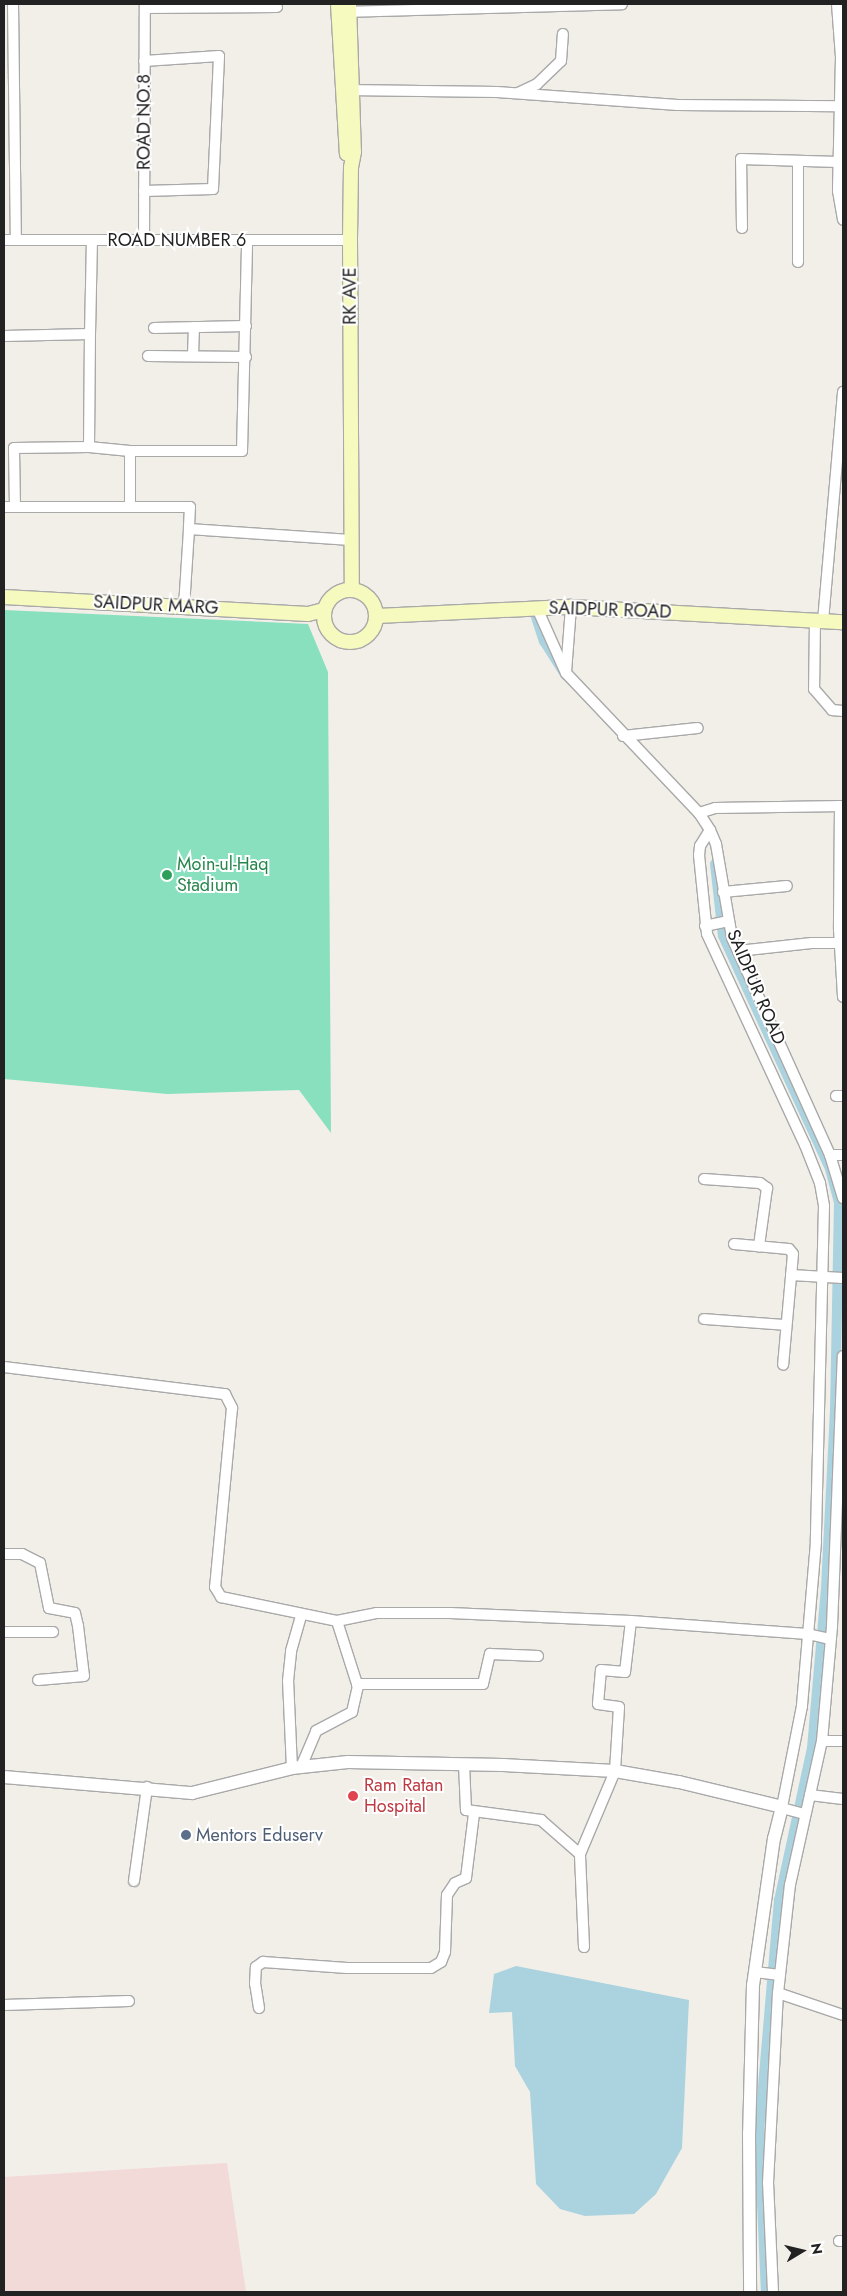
<!DOCTYPE html>
<html>
<head>
<meta charset="utf-8">
<style>
	body { margin:0 }
	#map { position:relative; width:847px; height:2296px; overflow:hidden; background:#f2efe9; font-family:Jost,sans-serif }
	div>[style] { position:absolute }
	.commercial>* { inset:0; background:#f2dad9 }
	.pitch>* { inset:0; background:#88e0be }
	.water>* { inset:0; background:#aad3df }
	.canal>* { height:10px; margin:-5px; padding:0 5px; transform-origin:5px; border-radius:5px; background:#aad3df }
	.roads { filter:drop-shadow(1px 0 #a9a9a9) drop-shadow(-1px 0 #a9a9a9) drop-shadow(0 1px #a9a9a9) drop-shadow(0 -1px #a9a9a9) }
	.minor>* { height:10px; margin:-5px; padding:0 5px; transform-origin:5px; border-radius:5px; background:#fff }
	.tertiary>* { height:12px; margin:-6px; padding:0 6px; transform-origin:6px; border-radius:6px; background:#fff }
	.secondary>* { height:14px; margin:-7px; padding:0 7px; transform-origin:7px; border-radius:7px; background:#f7fabf }
	.secondary>.ring { margin:-7px; padding:0; box-sizing:content-box; background:none; border:14px solid #f7fabf; border-radius:50% }
	.dots>* { width:14px; height:14px; translate:-50% -50%; box-sizing:border-box; border:2px solid #fff; border-radius:50% }
	span { translate:-50% -50%; white-space:nowrap; text-align:center; line-height:1.15; -webkit-text-stroke:4px #fff; paint-order:stroke }
	.street-label { font-size:18px; color:#222 }
	.leisure-label { font-size:18px; color:#27864d }
	.left { translate:0 -50%; text-align:left }
	.health-label { font-size:18px; color:#be3a42 }
	.service-label { font-size:18px; color:#4e5e75 }
	.frame { position:absolute; inset:0; border:5px solid #222; pointer-events:none }
	.north { position:absolute; left:777px; top:2226px; width:50px; height:50px; -webkit-text-stroke:4px #fff; paint-order:stroke; rotate:81deg; font-size:14px; font-weight:700; line-height:20px; text-align:center; color:#222 }
	.north::after { content:''; display:block; margin:auto; width:18px; height:22px; background:#222; clip-path:polygon(50% 0,100% 100%,50% 72%,0 100%) }
</style>
</head>
<body>
<div id="map">
	<div class="commercial">
		<i style="clip-path:polygon(227px 2163px,246px 2292px,4px 2292px,4px 2177px)"></i>
	</div>
	<div class="pitch">
		<i style="clip-path:polygon(4px 610px,308px 624px,328px 672px,331px 1133px,299px 1090px,167px 1094px,4px 1079px)"></i>
	</div>
	<div class="water">
		<i style="clip-path:polygon(516px 1966px,689px 2000px,682px 2148px,656px 2194px,634px 2214px,585px 2216px,560px 2209px,536px 2184px,530px 2092px,515px 2066px,512px 2012px,489px 2013px,494px 1974px)"></i>
	</div>
	<div class="canal">
		<i style="left:534px;top:611px;width:32px;rotate:72deg"></i>
		<i style="left:544px;top:641px;width:41px;rotate:57.8deg"></i>
		<i style="left:715px;top:864px;width:72px;rotate:83.7deg"></i>
		<i style="left:723px;top:936px;width:256px;rotate:65.3deg"></i>
		<i style="left:830px;top:1169px;width:34px;rotate:75deg"></i>
		<i style="left:839px;top:1202px;width:208px;rotate:91.1deg"></i>
		<i style="left:835px;top:1410px;width:178px;rotate:92.9deg"></i>
		<i style="left:826px;top:1588px;width:161px;rotate:95deg"></i>
		<i style="left:812px;top:1748px;width:156px;rotate:102.2deg"></i>
		<i style="left:779px;top:1900px;width:235px;rotate:94.9deg"></i>
		<i style="left:759px;top:2134px;width:158px;rotate:87.5deg"></i>
	</div>
	<div class="roads">
		<div class="minor">
			<i style="left:13px;top:4px;width:236px;rotate:89.3deg"></i>
			<i style="left:837px;top:4px;width:53px;rotate:85.7deg"></i>
			<i style="left:841px;top:57px;width:134px;rotate:91.3deg"></i>
			<i style="left:838px;top:191px;width:29px;rotate:80deg"></i>
			<i style="left:145px;top:8px;width:132px;rotate:-0.4deg"></i>
			<i style="left:343px;top:12px;width:279px;rotate:-1.6deg"></i>
			<i style="left:346px;top:90px;width:151px;rotate:0.8deg"></i>
			<i style="left:497px;top:92px;width:181px;rotate:4.1deg"></i>
			<i style="left:678px;top:105px;width:162px;rotate:0.4deg"></i>
			<i style="left:518px;top:93px;width:21px;rotate:-25deg"></i>
			<i style="left:537px;top:84px;width:33px;rotate:-44deg"></i>
			<i style="left:561px;top:61px;width:27px;rotate:-86deg"></i>
			<i style="left:798px;top:161px;width:101px;rotate:90deg"></i>
			<i style="left:144px;top:191px;width:69px;rotate:-1.7deg"></i>
			<i style="left:213px;top:189px;width:133px;rotate:-87.4deg"></i>
			<i style="left:219px;top:56px;width:75px;rotate:176.2deg"></i>
			<i style="left:742px;top:228px;width:69px;rotate:-90.8deg"></i>
			<i style="left:741px;top:159px;width:97px;rotate:1.8deg"></i>
			<i style="left:4px;top:240px;width:346px"></i>
			<i style="left:144px;top:240px;width:236px;rotate:-89.8deg"></i>
			<i style="left:154px;top:328px;width:92px;rotate:-1.2deg"></i>
			<i style="left:4px;top:336px;width:86px;rotate:-1.3deg"></i>
			<i style="left:90px;top:334px;width:94px;rotate:-88.8deg"></i>
			<i style="left:193px;top:355px;width:28px;rotate:-88deg"></i>
			<i style="left:148px;top:356px;width:98px;rotate:0.6deg"></i>
			<i style="left:89px;top:447px;width:113px;rotate:-89.5deg"></i>
			<i style="left:130px;top:451px;width:112px"></i>
			<i style="left:242px;top:451px;width:211px;rotate:-88.6deg"></i>
			<i style="left:4px;top:507px;width:186px"></i>
			<i style="left:190px;top:507px;width:22px;rotate:93deg"></i>
			<i style="left:189px;top:529px;width:162px;rotate:3.9deg"></i>
			<i style="left:15px;top:507px;width:59px;rotate:-91deg"></i>
			<i style="left:14px;top:448px;width:75px;rotate:-0.8deg"></i>
			<i style="left:89px;top:447px;width:41px;rotate:5.6deg"></i>
			<i style="left:130px;top:451px;width:56px;rotate:90deg"></i>
			<i style="left:184px;top:607px;width:78px;rotate:-86.3deg"></i>
			<i style="left:537px;top:608px;width:71px;rotate:66deg"></i>
			<i style="left:566px;top:673px;width:193px;rotate:46.5deg"></i>
			<i style="left:699px;top:813px;width:20px;rotate:57deg"></i>
			<i style="left:710px;top:830px;width:15px;rotate:67deg"></i>
			<i style="left:716px;top:844px;width:95px;rotate:80.3deg"></i>
			<i style="left:732px;top:938px;width:238px;rotate:65.7deg"></i>
			<i style="left:830px;top:1155px;width:45px;rotate:73.2deg"></i>
			<i style="left:815px;top:621px;width:68px;rotate:90.8deg"></i>
			<i style="left:814px;top:689px;width:28px;rotate:49deg"></i>
			<i style="left:832px;top:710px;width:11px;rotate:5deg"></i>
			<i style="left:823px;top:621px;width:230px;rotate:-85deg"></i>
			<i style="left:566px;top:672px;width:65px;rotate:-85.6deg"></i>
			<i style="left:623px;top:736px;width:75px;rotate:-6.1deg"></i>
			<i style="left:840px;top:806px;width:123px;rotate:90.5deg"></i>
			<i style="left:839px;top:929px;width:68px;rotate:86.6deg"></i>
			<i style="left:699px;top:813px;width:17px;rotate:-17deg"></i>
			<i style="left:715px;top:808px;width:128px;rotate:-0.9deg"></i>
			<i style="left:710px;top:830px;width:19px;rotate:122deg"></i>
			<i style="left:700px;top:846px;width:9px;rotate:96deg"></i>
			<i style="left:699px;top:855px;width:79px;rotate:84.2deg"></i>
			<i style="left:707px;top:934px;width:233px;rotate:65.1deg"></i>
			<i style="left:805px;top:1145px;width:41px;rotate:68.5deg"></i>
			<i style="left:820px;top:1183px;width:23px;rotate:80deg"></i>
			<i style="left:824px;top:1206px;width:336px;rotate:91.4deg"></i>
			<i style="left:816px;top:1542px;width:165px;rotate:94.9deg"></i>
			<i style="left:802px;top:1706px;width:103px;rotate:101.2deg"></i>
			<i style="left:723px;top:892px;width:64px;rotate:-5.4deg"></i>
			<i style="left:705px;top:926px;width:24px;rotate:-12deg"></i>
			<i style="left:738px;top:951px;width:74px;rotate:-6.2deg"></i>
			<i style="left:812px;top:943px;width:28px"></i>
			<i style="left:836px;top:1096px;width:7px"></i>
			<i style="left:830px;top:1155px;width:13px"></i>
			<i style="left:704px;top:1179px;width:56px;rotate:4.1deg"></i>
			<i style="left:760px;top:1183px;width:9px;rotate:36deg"></i>
			<i style="left:767px;top:1188px;width:59px;rotate:97.9deg"></i>
			<i style="left:734px;top:1244px;width:55px;rotate:5.2deg"></i>
			<i style="left:789px;top:1249px;width:6px;rotate:51deg"></i>
			<i style="left:793px;top:1254px;width:111px;rotate:95.1deg"></i>
			<i style="left:791px;top:1275px;width:52px;rotate:3.3deg"></i>
			<i style="left:704px;top:1319px;width:82px;rotate:4.2deg"></i>
			<i style="left:4px;top:1367px;width:223px;rotate:7deg"></i>
			<i style="left:225px;top:1394px;width:16px;rotate:63deg"></i>
			<i style="left:232px;top:1408px;width:180px;rotate:95.4deg"></i>
			<i style="left:215px;top:1587px;width:12px;rotate:59deg"></i>
			<i style="left:221px;top:1597px;width:118px;rotate:11.7deg"></i>
			<i style="left:337px;top:1621px;width:41px;rotate:-11.3deg"></i>
			<i style="left:377px;top:1613px;width:73px"></i>
			<i style="left:450px;top:1613px;width:181px;rotate:2.5deg"></i>
			<i style="left:631px;top:1621px;width:177px;rotate:4.2deg"></i>
			<i style="left:808px;top:1634px;width:23px;rotate:13deg"></i>
			<i style="left:4px;top:1554px;width:18px"></i>
			<i style="left:22px;top:1554px;width:20px;rotate:27deg"></i>
			<i style="left:40px;top:1563px;width:46px;rotate:78.7deg"></i>
			<i style="left:49px;top:1608px;width:26px;rotate:11deg"></i>
			<i style="left:75px;top:1613px;width:13px;rotate:77deg"></i>
			<i style="left:78px;top:1626px;width:50px;rotate:83.2deg"></i>
			<i style="left:84px;top:1676px;width:46px;rotate:175deg"></i>
			<i style="left:4px;top:1632px;width:49px"></i>
			<i style="left:357px;top:1684px;width:126px"></i>
			<i style="left:483px;top:1684px;width:31px;rotate:-77deg"></i>
			<i style="left:490px;top:1654px;width:48px;rotate:2.4deg"></i>
			<i style="left:822px;top:1741px;width:21px"></i>
			<i style="left:464px;top:1764px;width:46px;rotate:87.5deg"></i>
			<i style="left:466px;top:1810px;width:76px;rotate:7.6deg"></i>
			<i style="left:541px;top:1820px;width:52px;rotate:41.1deg"></i>
			<i style="left:301px;top:1767px;width:39px;rotate:-67deg"></i>
			<i style="left:316px;top:1731px;width:41px;rotate:-27.8deg"></i>
			<i style="left:352px;top:1712px;width:26px;rotate:-77deg"></i>
			<i style="left:358px;top:1687px;width:69px;rotate:-107.7deg"></i>
			<i style="left:292px;top:1768px;width:87px;rotate:-92.6deg"></i>
			<i style="left:288px;top:1681px;width:30px;rotate:-84deg"></i>
			<i style="left:291px;top:1651px;width:36px;rotate:-74deg"></i>
			<i style="left:810px;top:1795px;width:33px;rotate:7deg"></i>
			<i style="left:782px;top:1808px;width:24px;rotate:15deg"></i>
			<i style="left:134px;top:1881px;width:95px;rotate:-82.1deg"></i>
			<i style="left:584px;top:1947px;width:93px;rotate:-92.5deg"></i>
			<i style="left:580px;top:1854px;width:90px;rotate:-67.1deg"></i>
			<i style="left:615px;top:1771px;width:64px;rotate:-86.4deg"></i>
			<i style="left:619px;top:1707px;width:21px;rotate:-172deg"></i>
			<i style="left:598px;top:1704px;width:34px;rotate:-85deg"></i>
			<i style="left:601px;top:1670px;width:24px;rotate:5deg"></i>
			<i style="left:625px;top:1672px;width:51px;rotate:-83.3deg"></i>
			<i style="left:755px;top:1972px;width:25px;rotate:7deg"></i>
			<i style="left:778px;top:1993px;width:69px;rotate:18.7deg"></i>
			<i style="left:4px;top:2005px;width:125px;rotate:-1.8deg"></i>
			<i style="left:259px;top:2008px;width:24px;rotate:-99deg"></i>
			<i style="left:255px;top:1984px;width:17px;rotate:-87deg"></i>
			<i style="left:256px;top:1967px;width:9px;rotate:-36deg"></i>
			<i style="left:263px;top:1962px;width:84px;rotate:4.1deg"></i>
			<i style="left:347px;top:1968px;width:84px"></i>
			<i style="left:431px;top:1968px;width:12px;rotate:-31deg"></i>
			<i style="left:441px;top:1962px;width:11px;rotate:-68deg"></i>
			<i style="left:445px;top:1952px;width:57px;rotate:-88deg"></i>
			<i style="left:447px;top:1895px;width:14px;rotate:-56deg"></i>
			<i style="left:455px;top:1883px;width:12px;rotate:-24deg"></i>
			<i style="left:466px;top:1878px;width:64px;rotate:-82.9deg"></i>
			<i style="left:839px;top:2241px;width:4px"></i>
			<i style="left:773px;top:2292px;width:109px;rotate:-92.6deg"></i>
			<i style="left:768px;top:2183px;width:190px;rotate:-87deg"></i>
			<i style="left:778px;top:1993px;width:109px;rotate:-83.7deg"></i>
			<i style="left:790px;top:1885px;width:148px;rotate:-77.5deg"></i>
			<i style="left:822px;top:1741px;width:115px;rotate:-85deg"></i>
			<i style="left:832px;top:1626px;width:270px;rotate:-87.7deg"></i>
		</div>
		<div class="tertiary">
			<i style="left:4px;top:1777px;width:189px;rotate:4.9deg"></i>
			<i style="left:192px;top:1793px;width:103px;rotate:-14deg"></i>
			<i style="left:292px;top:1768px;width:56px;rotate:-6.1deg"></i>
			<i style="left:348px;top:1762px;width:155px;rotate:1.1deg"></i>
			<i style="left:503px;top:1765px;width:112px;rotate:3.1deg"></i>
			<i style="left:615px;top:1771px;width:65px;rotate:9.8deg"></i>
			<i style="left:679px;top:1782px;width:106px;rotate:13.6deg"></i>
			<i style="left:782px;top:1807px;width:32px;rotate:104deg"></i>
			<i style="left:774px;top:1838px;width:148px;rotate:98.1deg"></i>
			<i style="left:753px;top:1985px;width:148px;rotate:91.5deg"></i>
			<i style="left:749px;top:2133px;width:159px;rotate:89.6deg"></i>
		</div>
		<div class="secondary">
			<i style="left:338px;top:4px;width:150px;rotate:86.6deg"></i>
			<i style="left:349px;top:4px;width:148px;rotate:88.1deg"></i>
			<i style="left:354px;top:152px;width:15px;rotate:101deg"></i>
			<i style="left:351px;top:167px;width:73px;rotate:90.8deg"></i>
			<i style="left:350px;top:240px;width:350px;rotate:89.7deg"></i>
			<i class="ring" style="left:324px;top:590px;width:38px;height:38px"></i>
			<i style="left:4px;top:597px;width:304px;rotate:3.2deg"></i>
			<i style="left:308px;top:614px;width:16px;rotate:-14deg"></i>
			<i style="left:377px;top:616px;width:194px;rotate:-2.7deg"></i>
			<i style="left:571px;top:607px;width:272px;rotate:3.2deg"></i>
		</div>
	</div>
	<div class="dots">
		<i style="left:167px;top:875px;background:#2e9e5b"></i>
		<i style="left:353px;top:1796px;background:#e0444e"></i>
		<i style="left:186px;top:1835px;background:#5c6f8a"></i>
	</div>
	<div class="street-label">
		<span style="left:144px;top:122px;rotate:-90deg">ROAD NO.8</span>
		<span style="left:177px;top:240px">ROAD NUMBER 6</span>
		<span style="left:350px;top:296px;rotate:-90deg">RK AVE</span>
		<span style="left:156px;top:605px;rotate:3deg">SAIDPUR MARG</span>
		<span style="left:610px;top:610px;rotate:2deg">SAIDPUR ROAD</span>
		<span style="left:756px;top:987px;rotate:67deg">SAIDPUR ROAD</span>
	</div>
	<div class="leisure-label">
		<span class="left" style="left:177px;top:875px">Moin-ul-Haq<br>Stadium</span>
	</div>
	<div class="health-label">
		<span class="left" style="left:364px;top:1796px">Ram Ratan<br>Hospital</span>
	</div>
	<div class="service-label">
		<span class="left" style="left:196px;top:1835px">Mentors Eduserv</span>
	</div>
	<div class="frame"></div>
	<div class="north">N</div>
</div>
</body>
</html>
